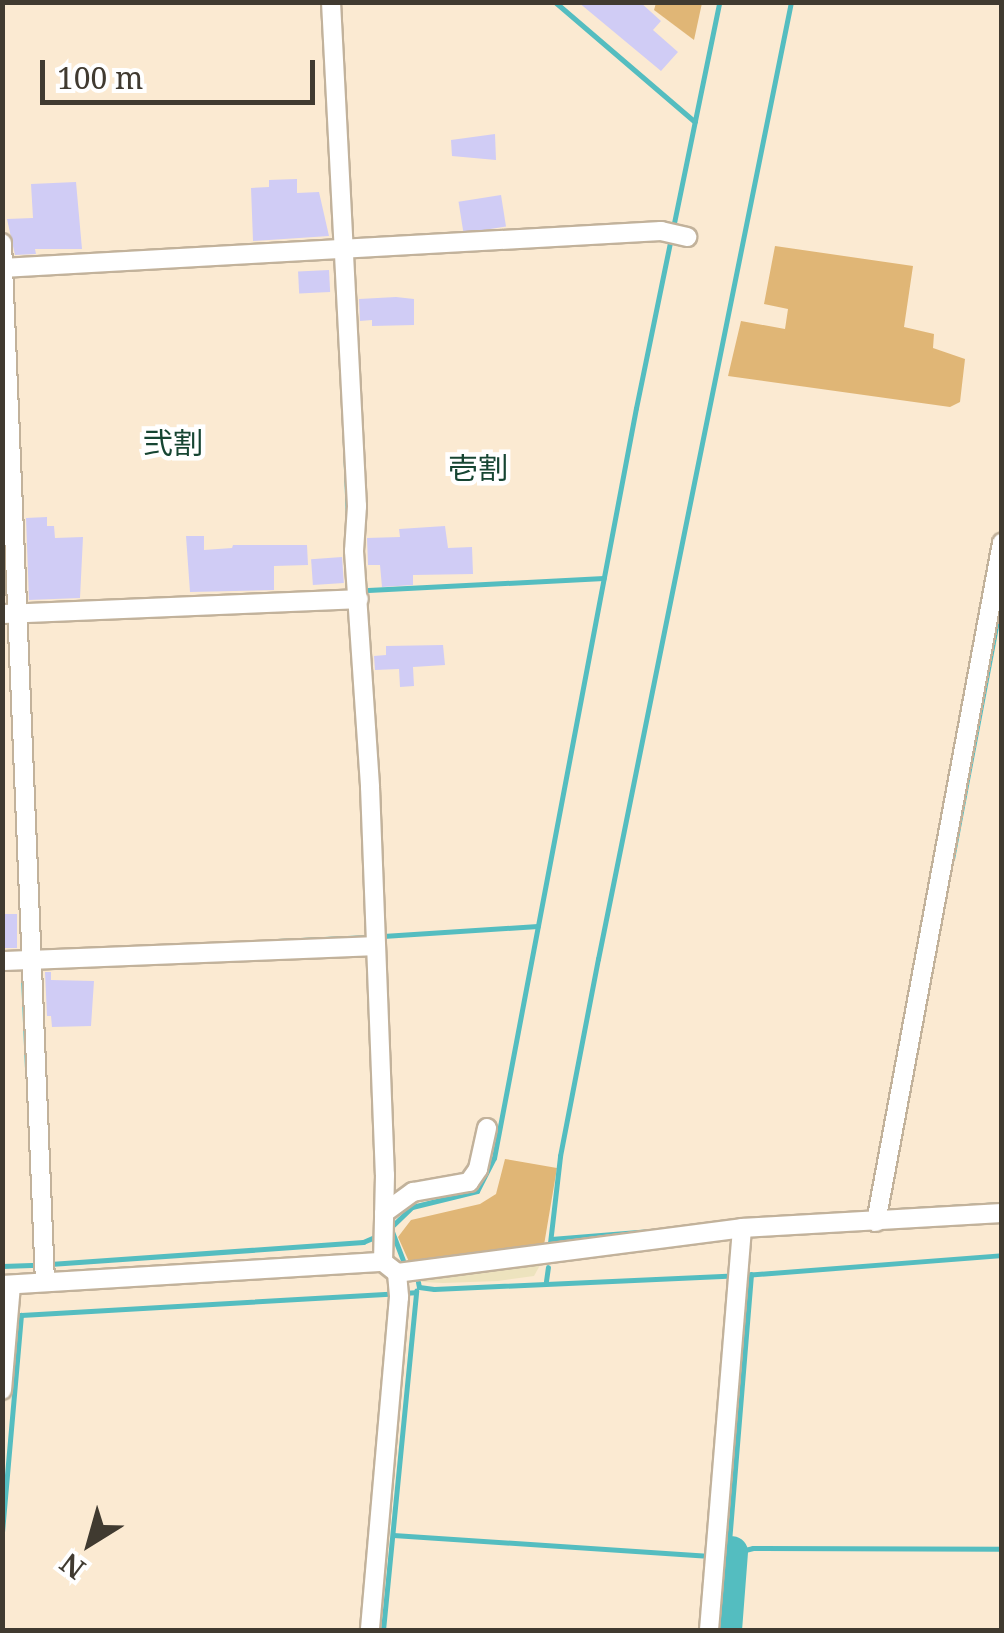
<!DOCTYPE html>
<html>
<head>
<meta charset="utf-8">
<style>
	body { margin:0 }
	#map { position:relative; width:1004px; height:1633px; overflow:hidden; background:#fbead2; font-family:"Noto Serif","Noto Sans JP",serif }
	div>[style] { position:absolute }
	.green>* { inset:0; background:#e0b676 }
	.sand>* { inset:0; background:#ede3be }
	.stream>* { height:5px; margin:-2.5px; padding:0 2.5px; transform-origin:2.5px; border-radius:2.5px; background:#54bdc0 }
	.river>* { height:32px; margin:-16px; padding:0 16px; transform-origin:16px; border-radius:16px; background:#54bdc0 }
	.building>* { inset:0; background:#d0ccf5; transform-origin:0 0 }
	.roads { filter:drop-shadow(2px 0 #c2b29b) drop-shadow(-2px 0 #c2b29b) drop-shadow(0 2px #c2b29b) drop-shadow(0 -2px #c2b29b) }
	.minor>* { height:18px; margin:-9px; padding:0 9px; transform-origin:9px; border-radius:9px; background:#fff }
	span { translate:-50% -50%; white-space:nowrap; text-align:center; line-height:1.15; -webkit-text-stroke:9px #fff; paint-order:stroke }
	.neighbourhood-label { font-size:30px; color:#164532 }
	.frame { position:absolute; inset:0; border:5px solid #403a30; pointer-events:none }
	.north { position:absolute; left:40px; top:1493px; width:100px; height:100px; -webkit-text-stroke:8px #fff; paint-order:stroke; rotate:217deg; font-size:28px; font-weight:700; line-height:40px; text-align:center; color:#403a30 }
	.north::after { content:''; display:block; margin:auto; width:35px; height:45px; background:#403a30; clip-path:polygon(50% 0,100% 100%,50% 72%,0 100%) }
	.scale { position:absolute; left:40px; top:60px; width:275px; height:45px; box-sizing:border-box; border:5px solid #403a30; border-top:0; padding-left:12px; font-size:30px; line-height:35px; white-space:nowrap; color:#403a30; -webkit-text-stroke:8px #fff; paint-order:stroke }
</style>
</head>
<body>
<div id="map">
	<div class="green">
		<i style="clip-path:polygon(656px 3px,702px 3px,694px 40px,654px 10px)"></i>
		<i style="clip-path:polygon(775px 246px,913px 266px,904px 327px,934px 334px,933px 348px,965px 359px,960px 402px,950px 407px,728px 376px,741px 321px,785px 329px,788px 309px,764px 304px)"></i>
		<i style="clip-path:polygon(505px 1159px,557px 1168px,544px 1245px,474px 1258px,410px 1264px,398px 1237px,411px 1220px,480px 1204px,496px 1194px)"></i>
	</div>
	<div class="sand">
		<i style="clip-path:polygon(544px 1258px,534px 1276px,498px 1281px,443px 1283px,422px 1282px,417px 1276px)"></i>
	</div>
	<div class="stream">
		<i style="left:555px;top:2px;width:184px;rotate:40.6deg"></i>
		<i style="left:344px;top:420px;width:98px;rotate:87.7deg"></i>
		<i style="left:368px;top:590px;width:236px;rotate:-2.9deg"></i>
		<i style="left:952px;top:859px;width:270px;rotate:-79.3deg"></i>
		<i style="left:22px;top:930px;width:24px;rotate:88deg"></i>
		<i style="left:383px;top:936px;width:155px;rotate:-3.7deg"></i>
		<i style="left:277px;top:941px;width:93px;rotate:-2.5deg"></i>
		<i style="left:23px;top:977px;width:90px;rotate:87.5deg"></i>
		<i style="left:883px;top:1211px;width:119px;rotate:-3.4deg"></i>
		<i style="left:391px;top:1229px;width:33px;rotate:69deg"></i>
		<i style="left:387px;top:1231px;width:35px;rotate:-44deg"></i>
		<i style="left:412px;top:1207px;width:67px;rotate:-13.8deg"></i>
		<i style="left:477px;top:1191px;width:37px;rotate:-63deg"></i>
		<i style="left:494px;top:1158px;width:763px;rotate:-79.28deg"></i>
		<i style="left:636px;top:408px;width:414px;rotate:-78.4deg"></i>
		<i style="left:551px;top:1239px;width:112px;rotate:-4.6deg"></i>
		<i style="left:550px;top:1243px;width:88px;rotate:-83.4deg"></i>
		<i style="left:560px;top:1156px;width:201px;rotate:-79.1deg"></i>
		<i style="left:598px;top:959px;width:976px;rotate:-78.6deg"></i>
		<i style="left:50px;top:1264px;width:314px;rotate:-4deg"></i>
		<i style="left:363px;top:1242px;width:15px;rotate:-23deg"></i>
		<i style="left:2px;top:1266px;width:37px;rotate:-2deg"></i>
		<i style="left:546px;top:1281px;width:14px;rotate:-82deg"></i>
		<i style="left:418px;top:1282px;width:5px;rotate:79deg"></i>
		<i style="left:419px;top:1287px;width:15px;rotate:8deg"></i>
		<i style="left:434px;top:1289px;width:310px;rotate:-2.6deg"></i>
		<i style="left:744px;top:1275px;width:259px;rotate:-4.4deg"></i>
		<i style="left:2px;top:1532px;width:218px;rotate:-85deg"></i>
		<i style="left:21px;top:1315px;width:395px;rotate:-3.3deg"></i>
		<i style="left:393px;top:1535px;width:318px;rotate:3.8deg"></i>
		<i style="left:732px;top:1552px;width:10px;rotate:-107deg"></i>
		<i style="left:729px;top:1542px;width:269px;rotate:-85.3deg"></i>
		<i style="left:721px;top:1556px;width:33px;rotate:-14deg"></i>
		<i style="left:753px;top:1548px;width:249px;rotate:0.2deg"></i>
		<i style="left:383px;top:1630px;width:341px;rotate:-84.4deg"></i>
	</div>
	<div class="river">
		<i style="left:726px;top:1630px;width:78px;rotate:-85.6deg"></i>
	</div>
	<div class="building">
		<i style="clip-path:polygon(578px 2px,640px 2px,661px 21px,653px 30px,678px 52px,661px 71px)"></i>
		<i style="clip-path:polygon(495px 134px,496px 160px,452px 156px,451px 140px)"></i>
		<i style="clip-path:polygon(297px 179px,297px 193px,319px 192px,329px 236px,253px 241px,251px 188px,269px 187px,269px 180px)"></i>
		<i style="clip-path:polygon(76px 182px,82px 249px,35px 249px,36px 254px,15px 255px,7px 219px,33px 218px,31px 184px)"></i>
		<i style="left:501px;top:195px;width:32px;height:43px;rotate:81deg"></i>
		<i style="left:329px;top:270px;width:22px;height:31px;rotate:87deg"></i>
		<i style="clip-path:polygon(396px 297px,414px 299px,414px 325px,372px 326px,372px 320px,360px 321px,359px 299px)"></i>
		<i style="clip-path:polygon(47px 517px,47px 526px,54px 526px,55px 538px,83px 537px,80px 598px,29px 600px,26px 518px)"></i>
		<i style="clip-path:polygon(445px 526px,448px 548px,472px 547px,473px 574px,413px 575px,413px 585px,382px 587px,380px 565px,368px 565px,367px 538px,400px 537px,399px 529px)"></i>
		<i style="clip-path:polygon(186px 536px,204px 536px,204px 550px,232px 548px,233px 545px,307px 545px,308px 565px,274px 566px,274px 590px,190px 592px)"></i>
		<i style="left:342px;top:557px;width:26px;height:31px;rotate:86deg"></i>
		<i style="clip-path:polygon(443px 645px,445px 665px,413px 667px,414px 686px,400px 687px,399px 669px,375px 670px,374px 656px,386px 655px,386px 646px)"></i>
		<i style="left:2px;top:914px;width:15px;height:34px"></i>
		<i style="clip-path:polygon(45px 972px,51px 972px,51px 980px,94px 981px,91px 1026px,52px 1027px,51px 1016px,47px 1016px)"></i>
	</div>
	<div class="roads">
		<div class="minor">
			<i style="left:331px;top:2px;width:505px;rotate:87.05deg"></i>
			<i style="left:357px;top:506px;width:45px;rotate:93.8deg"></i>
			<i style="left:354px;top:551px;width:237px;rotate:86.1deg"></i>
			<i style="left:370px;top:787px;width:388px;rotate:87.8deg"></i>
			<i style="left:385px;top:1175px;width:87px;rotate:91.3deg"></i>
			<i style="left:2px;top:243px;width:1038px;rotate:87.63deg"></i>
			<i style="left:2px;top:268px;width:660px;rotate:-3.21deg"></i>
			<i style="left:661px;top:231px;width:27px;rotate:13deg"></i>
			<i style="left:2px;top:614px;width:357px;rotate:-2.4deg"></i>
			<i style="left:2px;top:961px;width:373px;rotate:-2.3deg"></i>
			<i style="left:384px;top:1213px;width:36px;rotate:-36deg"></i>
			<i style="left:413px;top:1192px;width:57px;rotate:-10.1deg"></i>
			<i style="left:469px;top:1182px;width:16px;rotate:-55deg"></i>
			<i style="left:478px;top:1169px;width:42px;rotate:-77.6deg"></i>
			<i style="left:876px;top:1222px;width:691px;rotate:-79.49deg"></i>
			<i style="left:397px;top:1273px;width:348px;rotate:-7.4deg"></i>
			<i style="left:742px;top:1228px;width:260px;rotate:-3.3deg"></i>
			<i style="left:2px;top:1285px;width:382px;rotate:-3.5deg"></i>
			<i style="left:383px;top:1262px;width:18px;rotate:38deg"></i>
			<i style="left:397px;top:1273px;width:24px;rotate:85deg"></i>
			<i style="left:399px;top:1297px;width:334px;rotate:95deg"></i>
			<i style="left:2px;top:1390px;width:105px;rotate:-85.1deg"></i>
			<i style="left:709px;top:1630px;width:403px;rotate:-85.3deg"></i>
		</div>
	</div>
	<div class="neighbourhood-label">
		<span style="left:173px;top:443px">弐割</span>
		<span style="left:478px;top:468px">壱割</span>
	</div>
	<div class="frame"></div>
	<div class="north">N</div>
	<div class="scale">100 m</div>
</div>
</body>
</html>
